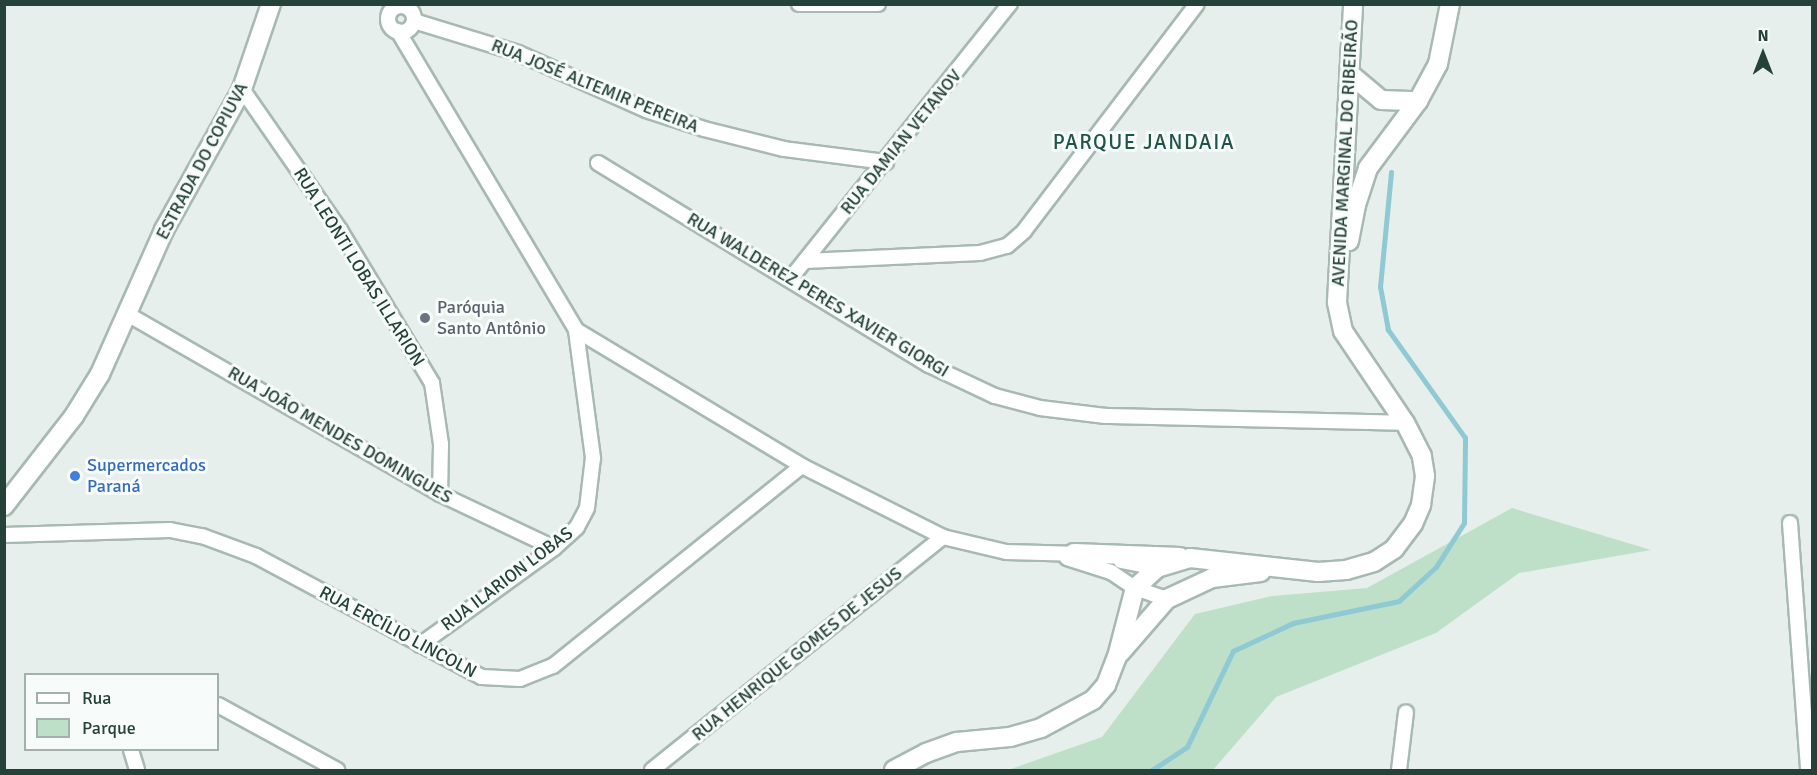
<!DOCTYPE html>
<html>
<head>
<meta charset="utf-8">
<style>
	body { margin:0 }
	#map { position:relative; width:1817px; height:775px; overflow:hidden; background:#e6efeb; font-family:Signika,sans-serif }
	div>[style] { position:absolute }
	.green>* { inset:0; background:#bfe0c8 }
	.stream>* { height:4.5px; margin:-2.25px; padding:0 2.25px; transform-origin:2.25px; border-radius:2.25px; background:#8ec9d4 }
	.roads { filter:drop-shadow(2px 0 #a8b8b2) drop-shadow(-2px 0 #a8b8b2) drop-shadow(0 2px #a8b8b2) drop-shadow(0 -2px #a8b8b2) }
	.street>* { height:14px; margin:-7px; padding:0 7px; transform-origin:7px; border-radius:7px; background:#fff }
	.street>.ring { margin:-7px; padding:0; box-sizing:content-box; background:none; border:14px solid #fff; border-radius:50% }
	.secondary>* { height:18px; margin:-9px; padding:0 9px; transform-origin:9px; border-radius:9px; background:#fff }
	.dots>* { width:16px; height:16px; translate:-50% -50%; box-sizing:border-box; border:3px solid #f7fbf9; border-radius:50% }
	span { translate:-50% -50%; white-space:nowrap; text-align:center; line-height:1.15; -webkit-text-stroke:6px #f7fbf9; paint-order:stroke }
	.street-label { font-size:18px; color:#24423a }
	.worship-label { font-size:18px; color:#5b616d }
	.left { translate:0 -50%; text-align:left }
	.shop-label { font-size:18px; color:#366cbe }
	.quarter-label { font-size:21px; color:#1f5548; letter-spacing:1.5px }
	.frame { position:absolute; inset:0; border:6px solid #24423a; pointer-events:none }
	.legend { position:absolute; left:24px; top:673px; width:195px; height:78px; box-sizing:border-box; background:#f7fbf9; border:2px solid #a3b1ad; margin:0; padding:8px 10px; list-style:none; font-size:18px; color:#24423a }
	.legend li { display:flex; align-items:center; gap:12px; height:30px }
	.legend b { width:30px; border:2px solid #a3b1ad }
	.north { position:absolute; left:1733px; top:24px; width:60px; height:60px; -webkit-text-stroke:4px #f7fbf9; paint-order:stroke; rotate:0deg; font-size:16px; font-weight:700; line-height:24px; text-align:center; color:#24423a }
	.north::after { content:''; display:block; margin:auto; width:21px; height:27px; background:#24423a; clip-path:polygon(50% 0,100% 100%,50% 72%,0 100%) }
</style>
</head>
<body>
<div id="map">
	<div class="green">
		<i style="clip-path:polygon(1512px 508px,1651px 550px,1519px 573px,1436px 633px,1276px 697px,1213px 770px,1008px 770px,1102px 737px,1195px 614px,1272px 596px,1367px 588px)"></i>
	</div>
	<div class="stream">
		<i style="left:1152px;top:770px;width:42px;rotate:-33.3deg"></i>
		<i style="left:1187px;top:747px;width:106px;rotate:-64.4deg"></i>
		<i style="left:1233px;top:651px;width:66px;rotate:-25deg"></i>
		<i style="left:1293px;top:623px;width:108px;rotate:-11.7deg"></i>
		<i style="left:1399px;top:601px;width:50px;rotate:-42.6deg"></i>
		<i style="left:1436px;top:567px;width:52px;rotate:-57.5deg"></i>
		<i style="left:1464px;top:523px;width:85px;rotate:-89.3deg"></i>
		<i style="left:1465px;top:438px;width:133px;rotate:-125.5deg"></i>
		<i style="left:1388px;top:330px;width:44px;rotate:-100.5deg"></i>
		<i style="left:1380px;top:287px;width:115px;rotate:-84.5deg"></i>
	</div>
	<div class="roads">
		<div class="street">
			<i style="left:799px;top:4px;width:79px"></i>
			<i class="ring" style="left:388px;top:6px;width:12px;height:12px"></i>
			<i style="left:414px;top:21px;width:109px;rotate:17.1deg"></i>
			<i style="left:518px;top:53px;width:140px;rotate:24deg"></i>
			<i style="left:646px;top:110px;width:61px;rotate:18.1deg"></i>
			<i style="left:704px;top:129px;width:82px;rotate:14deg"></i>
			<i style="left:784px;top:149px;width:103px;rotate:7.3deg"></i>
			<i style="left:398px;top:31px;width:348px;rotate:59.2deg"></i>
			<i style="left:576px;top:330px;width:264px;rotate:31deg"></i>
			<i style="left:802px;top:466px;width:158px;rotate:26.7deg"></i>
			<i style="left:943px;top:537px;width:65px;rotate:13.4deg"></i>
			<i style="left:1006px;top:552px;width:76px;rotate:1.5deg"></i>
			<i style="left:242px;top:89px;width:172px;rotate:55.2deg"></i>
			<i style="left:340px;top:230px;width:179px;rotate:59deg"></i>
			<i style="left:432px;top:383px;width:62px;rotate:81.6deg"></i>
			<i style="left:441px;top:444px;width:50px;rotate:91.1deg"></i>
			<i style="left:598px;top:163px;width:388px;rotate:31.4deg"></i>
			<i style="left:929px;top:365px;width:73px;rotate:25.2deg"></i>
			<i style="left:995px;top:396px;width:47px;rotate:14.9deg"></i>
			<i style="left:1040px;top:408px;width:66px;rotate:6.9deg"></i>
			<i style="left:1106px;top:416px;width:299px;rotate:1.3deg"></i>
			<i style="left:805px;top:261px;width:175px;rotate:-2.6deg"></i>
			<i style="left:980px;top:253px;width:28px;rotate:-15deg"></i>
			<i style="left:1007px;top:246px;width:23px;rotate:-41deg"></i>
			<i style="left:1024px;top:231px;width:285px;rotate:-52.7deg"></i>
			<i style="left:791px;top:278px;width:351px;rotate:-51.4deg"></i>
			<i style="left:129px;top:315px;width:359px;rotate:29.9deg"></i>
			<i style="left:440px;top:494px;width:126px;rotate:25.3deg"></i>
			<i style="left:1790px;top:523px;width:248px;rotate:85.8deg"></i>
			<i style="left:4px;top:535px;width:166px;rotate:-1.7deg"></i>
			<i style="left:170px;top:530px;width:33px;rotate:11deg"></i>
			<i style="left:202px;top:536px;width:58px;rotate:20.3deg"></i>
			<i style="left:256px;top:556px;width:256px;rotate:28.2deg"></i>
			<i style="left:482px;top:677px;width:38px;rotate:3deg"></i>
			<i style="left:520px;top:679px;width:35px;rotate:-22deg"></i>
			<i style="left:553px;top:666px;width:319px;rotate:-38.8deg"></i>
			<i style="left:1067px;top:558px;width:46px;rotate:17.7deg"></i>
			<i style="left:1111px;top:572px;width:29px;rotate:34deg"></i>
			<i style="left:1135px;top:588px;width:34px;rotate:19deg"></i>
			<i style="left:1121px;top:561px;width:37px;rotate:11deg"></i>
			<i style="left:420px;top:645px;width:165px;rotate:-35.9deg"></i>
			<i style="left:554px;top:548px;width:31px;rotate:-42deg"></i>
			<i style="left:577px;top:527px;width:21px;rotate:-62deg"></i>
			<i style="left:587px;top:508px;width:50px;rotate:-83.2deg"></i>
			<i style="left:593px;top:458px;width:129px;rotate:-97.6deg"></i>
			<i style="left:218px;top:705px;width:136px;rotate:28.6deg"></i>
			<i style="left:131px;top:750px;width:21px;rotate:73deg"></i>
			<i style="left:652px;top:770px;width:373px;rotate:-38.7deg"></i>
			<i style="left:1399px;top:770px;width:58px;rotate:-83.1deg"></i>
		</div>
		<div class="secondary">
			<i style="left:1350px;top:74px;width:40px;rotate:40deg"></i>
			<i style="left:1381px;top:100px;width:37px;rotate:2deg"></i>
			<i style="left:1349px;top:241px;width:37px;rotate:-79deg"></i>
			<i style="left:1356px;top:205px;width:39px;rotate:-72deg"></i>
			<i style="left:1368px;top:168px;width:84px;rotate:-53.3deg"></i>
			<i style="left:1418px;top:101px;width:42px;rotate:-61.6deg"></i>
			<i style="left:1438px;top:64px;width:61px;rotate:-78.7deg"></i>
			<i style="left:4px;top:506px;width:114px;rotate:-52.1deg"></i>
			<i style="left:74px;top:416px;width:49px;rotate:-58.2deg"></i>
			<i style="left:100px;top:374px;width:158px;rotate:-66deg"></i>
			<i style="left:164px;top:230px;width:161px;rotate:-61deg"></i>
			<i style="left:242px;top:89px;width:90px;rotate:-71.2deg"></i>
			<i style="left:1074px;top:553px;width:106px;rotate:2.2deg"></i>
			<i style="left:1120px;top:653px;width:72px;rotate:-49deg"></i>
			<i style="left:1167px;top:599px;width:50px;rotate:-25deg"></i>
			<i style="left:1212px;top:578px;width:49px;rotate:-7deg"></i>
			<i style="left:894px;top:770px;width:36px;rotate:-28deg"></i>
			<i style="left:926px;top:753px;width:33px;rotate:-20deg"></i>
			<i style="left:957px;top:742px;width:53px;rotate:-5.4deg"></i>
			<i style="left:1010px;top:737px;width:32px;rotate:-16deg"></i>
			<i style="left:1041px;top:728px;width:59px;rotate:-28.3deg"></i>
			<i style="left:1093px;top:700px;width:20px;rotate:-49deg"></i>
			<i style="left:1106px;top:685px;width:30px;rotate:-69deg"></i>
			<i style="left:1117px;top:657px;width:71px;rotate:-75.4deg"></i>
			<i style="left:1135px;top:588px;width:30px;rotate:-42deg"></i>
			<i style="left:1157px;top:568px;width:34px;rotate:-17deg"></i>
			<i style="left:1190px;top:558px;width:129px;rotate:6.2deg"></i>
			<i style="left:1318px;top:572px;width:28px;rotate:-4deg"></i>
			<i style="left:1346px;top:570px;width:29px;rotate:-16deg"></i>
			<i style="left:1374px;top:562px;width:24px;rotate:-33deg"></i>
			<i style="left:1394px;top:549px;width:31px;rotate:-53deg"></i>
			<i style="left:1413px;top:524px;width:21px;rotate:-67deg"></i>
			<i style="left:1421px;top:505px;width:29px;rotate:-82deg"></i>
			<i style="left:1425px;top:476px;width:20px;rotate:-99deg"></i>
			<i style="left:1422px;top:456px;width:37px;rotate:-117deg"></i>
			<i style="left:1405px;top:423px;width:111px;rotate:-124deg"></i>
			<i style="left:1343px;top:331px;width:30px;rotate:-102deg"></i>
			<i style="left:1337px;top:302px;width:298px;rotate:-86.9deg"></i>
		</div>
	</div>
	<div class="dots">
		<i style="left:425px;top:318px;background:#6b7280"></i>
		<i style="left:75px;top:476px;background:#3f7fe0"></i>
	</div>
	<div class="street-label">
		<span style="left:595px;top:86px;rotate:22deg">RUA JOSÉ ALTEMIR PEREIRA</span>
		<span style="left:901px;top:142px;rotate:-51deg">RUA DAMIAN VETANOV</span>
		<span style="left:1345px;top:153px;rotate:-87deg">AVENIDA MARGINAL DO RIBEIRÃO</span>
		<span style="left:202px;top:161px;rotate:-62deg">ESTRADA DO COPIUVA</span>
		<span style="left:359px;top:267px;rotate:58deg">RUA LEONTI LOBAS ILLARION</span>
		<span style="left:818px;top:295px;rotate:31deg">RUA WALDEREZ PERES XAVIER GIORGI</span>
		<span style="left:340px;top:435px;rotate:30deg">RUA JOÃO MENDES DOMINGUES</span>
		<span style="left:507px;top:579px;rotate:-37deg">RUA ILARION LOBAS</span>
		<span style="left:398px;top:632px;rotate:28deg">RUA ERCÍLIO LINCOLN</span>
		<span style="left:797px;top:654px;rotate:-39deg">RUA HENRIQUE GOMES DE JESUS</span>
	</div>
	<div class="worship-label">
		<span class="left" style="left:437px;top:318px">Paróquia<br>Santo Antônio</span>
	</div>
	<div class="shop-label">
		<span class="left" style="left:87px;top:476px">Supermercados<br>Paraná</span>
	</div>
	<div class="quarter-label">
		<span style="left:1144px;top:142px">PARQUE JANDAIA</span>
	</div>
	<div class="frame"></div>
	<ul class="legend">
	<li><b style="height:8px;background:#fff"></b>Rua</li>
	<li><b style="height:16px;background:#bfe0c8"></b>Parque</li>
	</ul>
	<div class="north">N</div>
</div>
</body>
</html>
